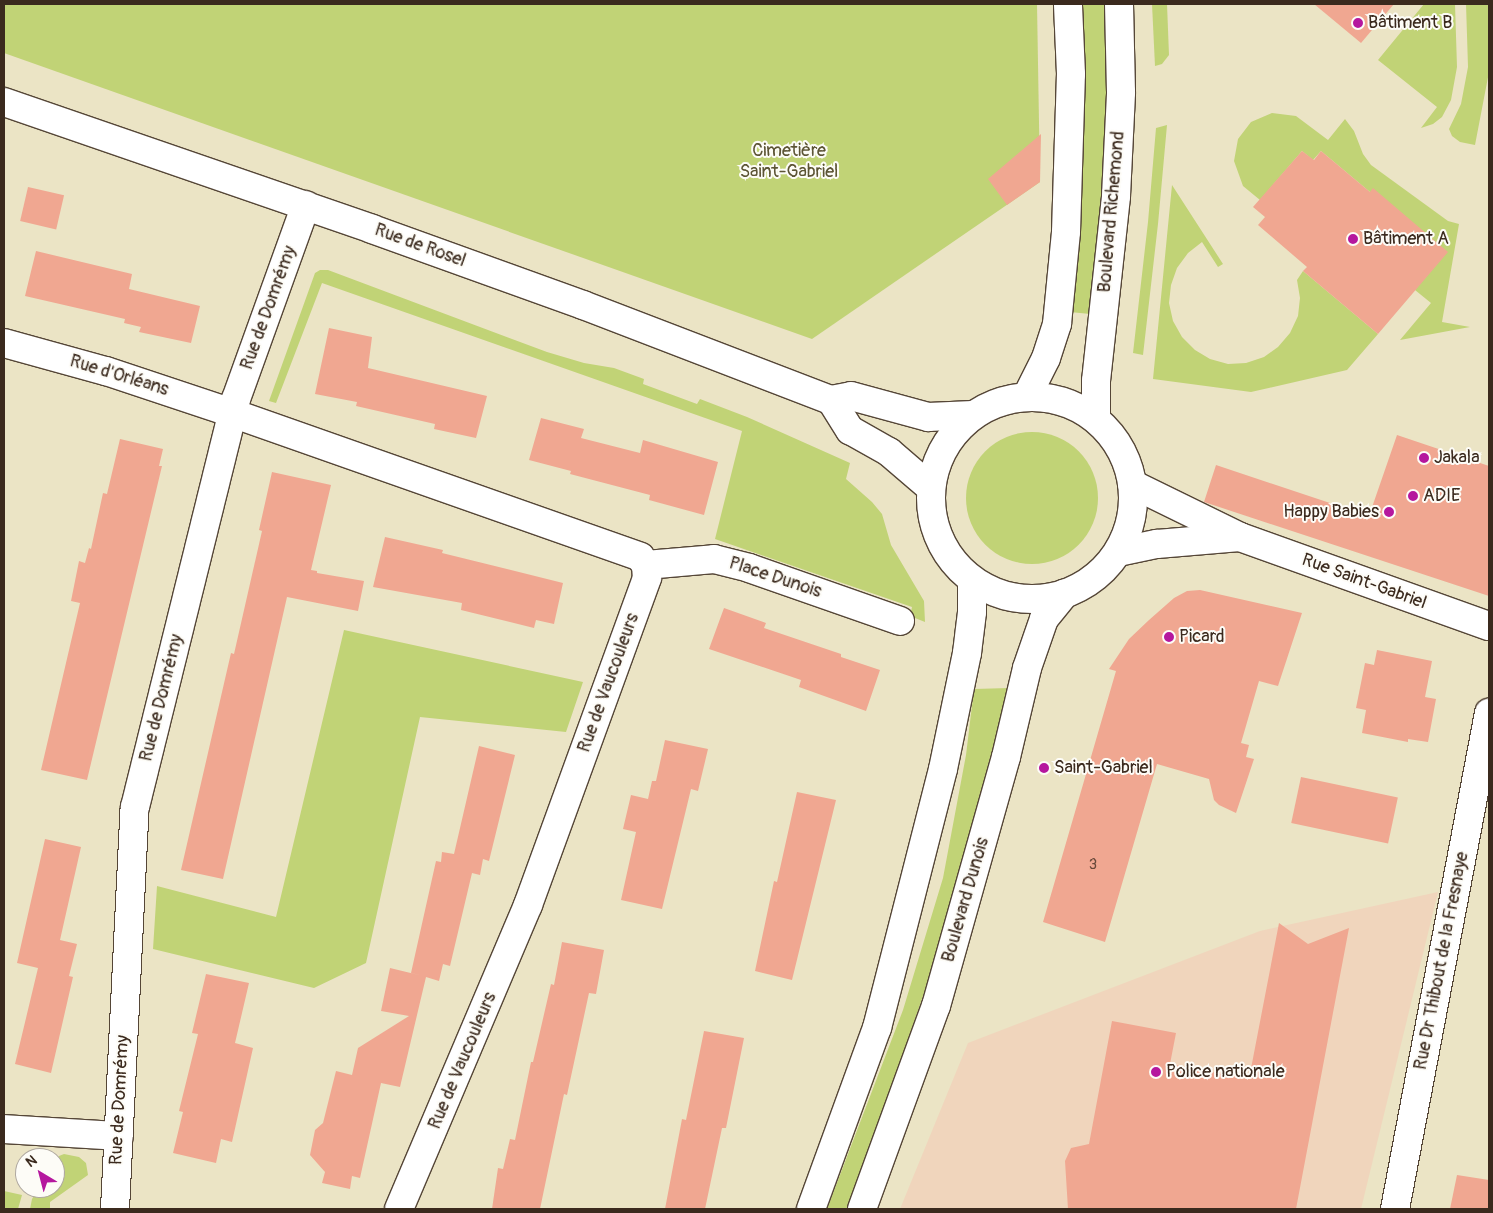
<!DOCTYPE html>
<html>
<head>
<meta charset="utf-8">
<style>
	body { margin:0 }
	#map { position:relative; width:1493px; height:1213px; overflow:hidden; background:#ebe4c5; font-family:Pangolin,sans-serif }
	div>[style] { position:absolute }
	.built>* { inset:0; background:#f0d5bc }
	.green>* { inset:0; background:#c1d376 }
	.round { border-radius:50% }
	.building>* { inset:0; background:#f0a791; transform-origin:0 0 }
	.roads { filter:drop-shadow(1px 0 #554637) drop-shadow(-1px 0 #554637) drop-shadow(0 1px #554637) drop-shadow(0 -1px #554637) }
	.minor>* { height:28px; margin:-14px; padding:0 14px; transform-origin:14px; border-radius:14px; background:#fff }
	.tertiary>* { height:28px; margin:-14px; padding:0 14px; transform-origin:14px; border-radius:14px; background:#fff }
	.secondary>* { height:28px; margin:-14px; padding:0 14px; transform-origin:14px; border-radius:14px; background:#fff }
	.secondary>.ring { margin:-14px; padding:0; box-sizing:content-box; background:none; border:28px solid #fff; border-radius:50% }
	.dots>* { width:14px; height:14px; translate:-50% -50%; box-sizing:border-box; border:2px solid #fdfcf7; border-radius:50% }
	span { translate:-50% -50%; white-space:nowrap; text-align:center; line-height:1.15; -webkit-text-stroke:4px #fdfcf7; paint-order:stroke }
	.number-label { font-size:15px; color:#68493b }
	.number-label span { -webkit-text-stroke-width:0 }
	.poi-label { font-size:18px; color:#3b2a1e }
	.left { translate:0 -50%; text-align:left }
	.right { translate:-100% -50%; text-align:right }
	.park-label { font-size:18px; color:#5c5434 }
	.street-label { font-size:18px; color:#3b2a1e }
	.frame { position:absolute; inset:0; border:5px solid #3b2a1e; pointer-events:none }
	.north { position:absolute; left:15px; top:1148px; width:50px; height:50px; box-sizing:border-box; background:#fdfcf7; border:1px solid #afa8a0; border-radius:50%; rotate:323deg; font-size:14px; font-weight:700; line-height:20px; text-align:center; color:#3b2a1e }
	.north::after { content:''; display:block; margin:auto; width:18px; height:22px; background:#b5179e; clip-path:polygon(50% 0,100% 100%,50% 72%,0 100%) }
</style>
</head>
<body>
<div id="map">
	<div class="built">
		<i style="clip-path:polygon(1438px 892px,1361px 1209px,900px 1209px,968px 1043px,1260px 931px)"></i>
	</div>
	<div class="green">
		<i style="clip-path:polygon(4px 4px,1037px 4px,1040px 182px,812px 339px,4px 53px)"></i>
		<i style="clip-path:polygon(1078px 4px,1106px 4px,1108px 66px,1105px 154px,1090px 314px,1070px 312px,1081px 180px,1081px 74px)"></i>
		<i style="clip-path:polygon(1152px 4px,1167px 4px,1169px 55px,1162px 64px,1155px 66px)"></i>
		<i style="clip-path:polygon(1424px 4px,1455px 4px,1457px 67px,1451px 100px,1442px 117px,1433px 124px,1421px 128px,1437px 107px,1378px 60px)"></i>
		<i style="clip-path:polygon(1466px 4px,1489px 4px,1489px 72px,1475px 145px,1460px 142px,1452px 136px,1449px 129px,1461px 104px,1468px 67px)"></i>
		<i style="clip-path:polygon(1272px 113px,1296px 116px,1328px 140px,1345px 119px,1354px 131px,1363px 154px,1371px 165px,1448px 221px,1459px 224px,1442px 322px,1470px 327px,1400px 340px,1431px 303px,1415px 290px,1370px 192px,1321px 151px,1313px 160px,1302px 151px,1260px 200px,1243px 186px,1234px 161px,1238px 139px,1251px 122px)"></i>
		<i style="clip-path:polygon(1167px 125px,1158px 224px,1143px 355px,1133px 353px,1148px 222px,1156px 128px)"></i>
		<i style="clip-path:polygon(1172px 185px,1223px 264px,1218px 267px,1202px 242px,1188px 253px,1177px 268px,1171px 285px,1169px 303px,1173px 321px,1182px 337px,1195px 350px,1210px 359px,1228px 364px,1246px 363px,1264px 357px,1278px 347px,1290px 333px,1298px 316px,1300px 298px,1297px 280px,1303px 271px,1378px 334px,1347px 370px,1251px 392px,1153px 379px)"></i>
		<i style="clip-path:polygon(320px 270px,328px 270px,547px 352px,584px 363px,614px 368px,644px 379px,643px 384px,697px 404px,700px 399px,747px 417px,850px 463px,846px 479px,872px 502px,882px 514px,891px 545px,924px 601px,925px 622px,910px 616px,912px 607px,715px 539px,742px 431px,322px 283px,276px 403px,269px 401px,315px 273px)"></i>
		<i class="round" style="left:966px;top:432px;width:132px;height:132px"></i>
		<i style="clip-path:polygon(344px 630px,583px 682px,566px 732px,420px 717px,366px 963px,314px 988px,153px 949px,157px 886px,276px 917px)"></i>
		<i style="clip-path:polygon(1009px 688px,935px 961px,877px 1130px,847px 1209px,827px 1209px,903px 1010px,943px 878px,966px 755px,974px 689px)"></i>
		<i style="clip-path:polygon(64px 1154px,79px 1157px,86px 1163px,88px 1175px,50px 1202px,50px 1209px,30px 1209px,32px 1199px,39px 1188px,55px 1188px,55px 1162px,59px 1156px)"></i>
		<i style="clip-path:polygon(4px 1191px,22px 1195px,18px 1209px,4px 1209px)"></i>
	</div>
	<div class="building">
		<i style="clip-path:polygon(1314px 4px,1394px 4px,1361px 43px)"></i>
		<i style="clip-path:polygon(1041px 134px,1040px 182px,1007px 205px,988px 179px)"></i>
		<i style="clip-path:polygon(1302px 151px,1314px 160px,1321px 151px,1370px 192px,1373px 188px,1448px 252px,1378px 334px,1303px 271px,1307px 267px,1258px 225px,1265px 217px,1253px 207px)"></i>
		<i style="left:28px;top:187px;width:37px;height:35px;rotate:13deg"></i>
		<i style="clip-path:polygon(36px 251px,132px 274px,129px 289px,200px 306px,191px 343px,139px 332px,141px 327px,124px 323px,125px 319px,25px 296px)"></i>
		<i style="clip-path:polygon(329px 328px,372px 337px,368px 368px,487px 396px,476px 438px,434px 429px,435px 424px,356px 406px,357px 402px,315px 394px)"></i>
		<i style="clip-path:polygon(541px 418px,584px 429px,581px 438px,640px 453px,643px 440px,718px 462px,704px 515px,649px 500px,650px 495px,570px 474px,571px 471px,529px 460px)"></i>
		<i style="clip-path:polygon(1397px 435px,1489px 466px,1489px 596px,1204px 502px,1216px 465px,1369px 516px)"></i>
		<i style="clip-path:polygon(120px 439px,163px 449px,159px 466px,162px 466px,87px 780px,41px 770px,80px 603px,71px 601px,79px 561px,85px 563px,89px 548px,91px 549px,103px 493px,107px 494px)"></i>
		<i style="clip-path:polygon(272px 472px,331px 485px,311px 570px,317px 571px,317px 573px,364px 581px,358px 611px,287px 597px,223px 879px,181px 870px,231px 653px,234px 654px,262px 531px,259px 530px)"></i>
		<i style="clip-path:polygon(385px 537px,443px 550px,442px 553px,563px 583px,554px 624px,536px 620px,534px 628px,461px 610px,462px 603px,373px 587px)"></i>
		<i style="clip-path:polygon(1200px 590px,1302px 613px,1278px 686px,1259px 681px,1241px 743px,1249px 745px,1246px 757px,1254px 759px,1236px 813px,1219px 805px,1214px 800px,1209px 779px,1157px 764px,1105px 942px,1043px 922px,1116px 671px,1109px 669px,1129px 639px,1149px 620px,1174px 598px,1187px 591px)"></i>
		<i style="clip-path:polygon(724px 608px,766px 623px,764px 628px,841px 654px,841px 657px,880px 670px,866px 711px,799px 687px,801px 680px,709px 649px)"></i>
		<i style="clip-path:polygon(1377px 650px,1432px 661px,1425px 697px,1436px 699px,1428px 742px,1408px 739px,1408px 742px,1362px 733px,1366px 710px,1356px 708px,1365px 663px,1374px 665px)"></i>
		<i style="clip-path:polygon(665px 740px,708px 749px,698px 791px,691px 789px,662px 909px,621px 900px,636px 832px,623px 829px,631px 795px,648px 799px,652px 781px,656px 781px)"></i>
		<i style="clip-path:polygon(479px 746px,515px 755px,489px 861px,483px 859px,480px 875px,472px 873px,450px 966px,443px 964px,439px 981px,426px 977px,400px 1087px,381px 1083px,360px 1178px,352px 1176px,350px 1189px,322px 1183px,325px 1172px,310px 1155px,315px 1130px,323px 1123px,336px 1071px,352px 1075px,358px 1048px,409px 1016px,381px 1011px,390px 968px,423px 976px,411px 973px,436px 861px,441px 862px,442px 852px,454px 854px)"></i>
		<i style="left:1301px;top:777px;width:99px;height:47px;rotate:12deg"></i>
		<i style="clip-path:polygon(797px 792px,836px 800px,792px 980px,755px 971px,774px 881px,777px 882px)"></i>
		<i style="clip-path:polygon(45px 839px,81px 847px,60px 940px,77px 944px,69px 976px,73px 977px,51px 1073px,15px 1064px,38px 968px,17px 963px)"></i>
		<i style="clip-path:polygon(1279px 923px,1308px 944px,1349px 928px,1296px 1209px,1068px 1209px,1065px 1161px,1071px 1148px,1089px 1144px,1112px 1021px,1176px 1033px,1170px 1064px,1249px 1079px)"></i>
		<i style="clip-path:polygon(562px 942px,604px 950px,596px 994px,589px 993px,567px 1095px,564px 1094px,540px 1209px,492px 1209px,498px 1168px,503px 1169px,510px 1139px,515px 1140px,531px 1062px,533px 1062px,551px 984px,554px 985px)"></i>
		<i style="clip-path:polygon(206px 974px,249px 983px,235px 1043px,253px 1048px,232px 1142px,221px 1139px,216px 1163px,173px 1153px,183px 1112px,179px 1111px,198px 1034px,192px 1033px)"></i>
		<i style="clip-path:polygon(704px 1031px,744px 1038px,726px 1128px,722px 1128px,705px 1209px,665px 1209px,682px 1119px,686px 1120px)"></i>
		<i style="clip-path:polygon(1457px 1175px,1489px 1180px,1489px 1209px,1450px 1209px)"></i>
	</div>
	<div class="roads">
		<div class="minor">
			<i style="left:4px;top:343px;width:106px;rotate:15.4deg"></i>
			<i style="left:106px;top:371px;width:133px;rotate:18.4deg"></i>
			<i style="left:232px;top:413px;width:433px;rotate:19.4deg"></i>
			<i style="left:640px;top:557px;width:10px;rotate:53deg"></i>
			<i style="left:646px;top:565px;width:13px;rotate:86deg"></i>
			<i style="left:647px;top:578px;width:348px;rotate:110deg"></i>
			<i style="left:528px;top:905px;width:330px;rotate:113deg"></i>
			<i style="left:646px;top:565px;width:68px;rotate:-5deg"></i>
			<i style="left:714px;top:559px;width:36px;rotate:14deg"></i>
			<i style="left:749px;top:568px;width:160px;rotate:19.3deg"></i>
			<i style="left:4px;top:1129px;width:115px;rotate:3.5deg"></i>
			<i style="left:115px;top:1209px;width:402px;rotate:-87.2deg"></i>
			<i style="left:135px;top:807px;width:420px;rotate:-76.1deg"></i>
			<i style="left:236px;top:399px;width:206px;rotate:-70.2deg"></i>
			<i style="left:1395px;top:1209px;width:505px;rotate:-79.27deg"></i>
		</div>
		<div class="tertiary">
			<i style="left:4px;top:102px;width:389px;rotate:19deg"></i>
			<i style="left:372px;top:229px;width:224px;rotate:19.8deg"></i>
			<i style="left:583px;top:305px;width:266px;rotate:21deg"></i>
			<i style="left:831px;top:400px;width:20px;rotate:-11deg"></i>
			<i style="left:851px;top:396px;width:80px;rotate:15.3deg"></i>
			<i style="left:928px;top:417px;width:45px;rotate:-2.5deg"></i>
			<i style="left:831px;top:400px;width:36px;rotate:58deg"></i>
			<i style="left:850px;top:430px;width:45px;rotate:29.4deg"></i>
			<i style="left:889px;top:452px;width:55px;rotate:40.6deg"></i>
			<i style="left:1132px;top:484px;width:120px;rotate:26.1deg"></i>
			<i style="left:1240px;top:537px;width:264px;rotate:19.7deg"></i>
			<i style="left:1118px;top:552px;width:40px;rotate:-12deg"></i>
			<i style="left:1157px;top:544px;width:83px;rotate:-4.8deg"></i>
		</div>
		<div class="secondary">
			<i style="left:1027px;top:396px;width:42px;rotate:-63.4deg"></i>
			<i style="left:1046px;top:358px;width:36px;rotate:-72deg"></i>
			<i style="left:1057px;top:324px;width:92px;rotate:-84.4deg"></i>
			<i style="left:1066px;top:232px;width:158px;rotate:-88.2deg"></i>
			<i style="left:1071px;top:74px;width:70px;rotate:-92.5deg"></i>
			<i class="ring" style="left:931px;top:397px;width:174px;height:174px"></i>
			<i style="left:1096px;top:419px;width:38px;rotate:-90deg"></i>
			<i style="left:1096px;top:381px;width:186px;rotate:-83.8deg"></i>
			<i style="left:1116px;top:196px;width:104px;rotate:-87.2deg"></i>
			<i style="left:1121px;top:92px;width:88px;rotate:-91.3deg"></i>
			<i style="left:811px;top:1209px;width:193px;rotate:-70deg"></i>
			<i style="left:877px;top:1028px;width:267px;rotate:-75.7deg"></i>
			<i style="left:943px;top:769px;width:118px;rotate:-78.3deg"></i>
			<i style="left:967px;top:653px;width:41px;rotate:-83deg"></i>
			<i style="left:972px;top:612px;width:30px;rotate:-90deg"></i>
			<i style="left:862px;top:1209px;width:216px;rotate:-70deg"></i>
			<i style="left:936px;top:1006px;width:259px;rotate:-74.3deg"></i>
			<i style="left:1006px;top:757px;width:91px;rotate:-76.7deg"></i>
			<i style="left:1027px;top:668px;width:52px;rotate:-70.9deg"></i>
			<i style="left:1044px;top:619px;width:33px;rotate:-51deg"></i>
		</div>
	</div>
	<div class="dots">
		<i style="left:1358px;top:23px;background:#b5179e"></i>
		<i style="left:1353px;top:239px;background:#b5179e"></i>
		<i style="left:1424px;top:458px;background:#b5179e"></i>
		<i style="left:1413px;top:496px;background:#b5179e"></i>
		<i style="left:1389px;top:512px;background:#b5179e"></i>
		<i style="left:1169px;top:637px;background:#b5179e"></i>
		<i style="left:1044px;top:768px;background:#b5179e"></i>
		<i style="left:1156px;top:1072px;background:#b5179e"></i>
	</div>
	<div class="number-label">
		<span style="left:1093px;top:865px">3</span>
	</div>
	<div class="poi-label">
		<span class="left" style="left:1368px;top:23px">Bâtiment B</span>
		<span class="left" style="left:1363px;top:239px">Bâtiment A</span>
		<span class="left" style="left:1434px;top:458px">Jakala</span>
		<span class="left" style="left:1423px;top:496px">ADIE</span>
		<span class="right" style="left:1379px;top:512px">Happy Babies</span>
		<span class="left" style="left:1179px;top:637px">Picard</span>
		<span class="left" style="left:1054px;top:768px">Saint-Gabriel</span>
		<span class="left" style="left:1166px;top:1072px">Police nationale</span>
	</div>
	<div class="park-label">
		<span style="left:789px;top:162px">Cimetière<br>Saint-Gabriel</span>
	</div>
	<div class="street-label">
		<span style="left:1112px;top:212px;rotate:-85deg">Boulevard Richemond</span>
		<span style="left:420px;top:246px;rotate:20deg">Rue de Rosel</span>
		<span style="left:269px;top:308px;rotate:-70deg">Rue de Domrémy</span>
		<span style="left:119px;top:376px;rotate:17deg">Rue d'Orléans</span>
		<span style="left:775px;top:578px;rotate:18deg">Place Dunois</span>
		<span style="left:1364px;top:582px;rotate:20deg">Rue Saint-Gabriel</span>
		<span style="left:609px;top:683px;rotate:-70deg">Rue de Vaucouleurs</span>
		<span style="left:162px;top:698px;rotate:-76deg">Rue de Domrémy</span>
		<span style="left:966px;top:900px;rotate:-74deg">Boulevard Dunois</span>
		<span style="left:1442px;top:961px;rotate:-79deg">Rue Dr Thibout de la Fresnaye</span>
		<span style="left:463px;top:1061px;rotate:-67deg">Rue de Vaucouleurs</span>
		<span style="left:120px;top:1100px;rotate:-87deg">Rue de Domrémy</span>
	</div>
	<div class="frame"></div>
	<div class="north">N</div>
</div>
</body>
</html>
